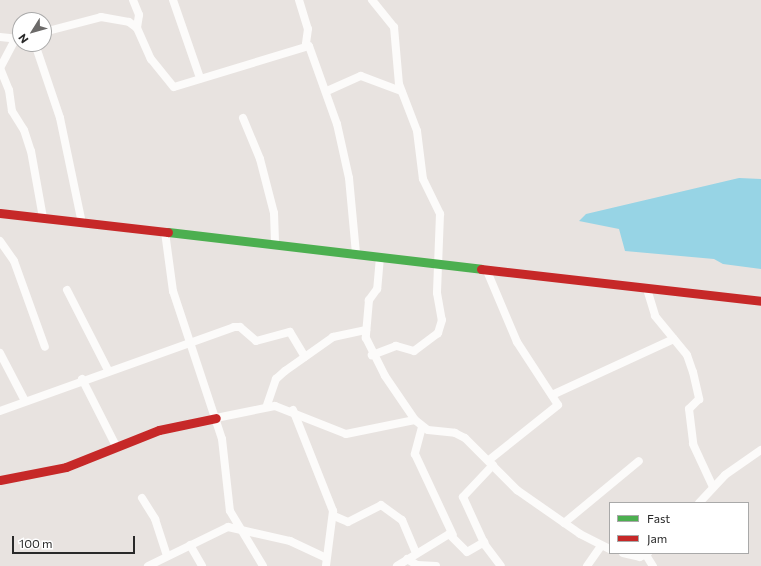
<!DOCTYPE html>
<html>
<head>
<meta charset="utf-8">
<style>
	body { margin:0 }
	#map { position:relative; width:761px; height:566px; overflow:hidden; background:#e8e3e0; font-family:Commissioner,sans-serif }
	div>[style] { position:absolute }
	.water>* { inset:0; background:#97d4e5 }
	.street>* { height:8px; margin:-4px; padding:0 4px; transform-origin:4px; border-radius:4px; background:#fcfbfa }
	.fast>* { height:9px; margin:-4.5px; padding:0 4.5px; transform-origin:4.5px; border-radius:4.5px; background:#4caf50 }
	.jam>* { height:9px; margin:-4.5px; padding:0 4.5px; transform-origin:4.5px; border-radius:4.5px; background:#c62828 }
	span { translate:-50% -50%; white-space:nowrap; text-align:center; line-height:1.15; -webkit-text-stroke:4px #fff; paint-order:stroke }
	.legend { position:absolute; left:609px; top:502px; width:140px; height:52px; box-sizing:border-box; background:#fff; border:1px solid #a9a9a9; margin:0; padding:5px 7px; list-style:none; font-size:12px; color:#292929 }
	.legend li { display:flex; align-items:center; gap:8px; height:20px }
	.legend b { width:20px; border:1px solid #a9a9a9 }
	.north { position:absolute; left:12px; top:12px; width:40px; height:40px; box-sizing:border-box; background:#fff; border:1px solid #a9a9a9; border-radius:50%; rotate:233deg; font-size:11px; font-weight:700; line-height:16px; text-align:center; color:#292929 }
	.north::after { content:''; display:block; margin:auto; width:14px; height:18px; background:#6c6a69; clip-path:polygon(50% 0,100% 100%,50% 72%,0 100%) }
	.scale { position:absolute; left:12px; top:536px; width:123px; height:18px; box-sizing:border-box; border:2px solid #292929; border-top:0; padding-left:5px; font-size:12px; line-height:14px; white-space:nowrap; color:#292929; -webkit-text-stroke:3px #fff; paint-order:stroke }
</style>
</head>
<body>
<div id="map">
	<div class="water">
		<i style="clip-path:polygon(739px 178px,761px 179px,761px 269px,723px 264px,714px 259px,625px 251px,619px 229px,579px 221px,586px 214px)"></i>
	</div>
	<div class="street">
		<i style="left:133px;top:0;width:16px;rotate:68deg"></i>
		<i style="left:139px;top:15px;width:13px;rotate:99deg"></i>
		<i style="left:173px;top:0;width:83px;rotate:70.9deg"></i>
		<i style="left:299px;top:0;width:30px;rotate:73deg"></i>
		<i style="left:308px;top:29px;width:15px;rotate:98deg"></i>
		<i style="left:372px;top:0;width:35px;rotate:51deg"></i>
		<i style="left:394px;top:27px;width:57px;rotate:85deg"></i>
		<i style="left:399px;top:84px;width:50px;rotate:69deg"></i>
		<i style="left:417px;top:131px;width:48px;rotate:82.9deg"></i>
		<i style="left:423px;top:179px;width:39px;rotate:64deg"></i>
		<i style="left:440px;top:214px;width:79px;rotate:92.2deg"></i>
		<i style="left:437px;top:293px;width:27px;rotate:80deg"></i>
		<i style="left:442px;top:320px;width:14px;rotate:107deg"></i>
		<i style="left:438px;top:333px;width:30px;rotate:143deg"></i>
		<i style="left:414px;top:351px;width:19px;rotate:-164deg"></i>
		<i style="left:396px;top:346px;width:26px;rotate:159deg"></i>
		<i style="left:44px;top:32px;width:59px;rotate:-14.7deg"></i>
		<i style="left:101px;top:17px;width:28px;rotate:10deg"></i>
		<i style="left:129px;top:22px;width:10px;rotate:37deg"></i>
		<i style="left:137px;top:28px;width:34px;rotate:66deg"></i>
		<i style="left:151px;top:59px;width:36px;rotate:51deg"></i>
		<i style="left:174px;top:87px;width:141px;rotate:-16.9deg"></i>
		<i style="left:309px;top:46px;width:83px;rotate:70.3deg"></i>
		<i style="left:337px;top:124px;width:55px;rotate:77.5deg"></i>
		<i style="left:349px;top:178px;width:76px;rotate:84.7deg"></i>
		<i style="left:0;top:37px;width:19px;rotate:6deg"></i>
		<i style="left:35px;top:44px;width:78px;rotate:71.3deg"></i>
		<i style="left:60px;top:118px;width:107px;rotate:78.2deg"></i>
		<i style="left:0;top:68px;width:24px;rotate:68deg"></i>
		<i style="left:9px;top:90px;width:21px;rotate:82deg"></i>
		<i style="left:12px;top:111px;width:22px;rotate:58deg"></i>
		<i style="left:24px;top:130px;width:22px;rotate:72deg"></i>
		<i style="left:31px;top:151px;width:68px;rotate:79.8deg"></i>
		<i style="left:0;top:68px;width:32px;rotate:-62deg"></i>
		<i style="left:327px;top:91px;width:37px;rotate:-24deg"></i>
		<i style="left:361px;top:76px;width:43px;rotate:20.6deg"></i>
		<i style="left:243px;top:118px;width:44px;rotate:67.5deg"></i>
		<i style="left:260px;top:159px;width:56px;rotate:75.5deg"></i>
		<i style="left:274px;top:213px;width:31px;rotate:88deg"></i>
		<i style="left:165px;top:232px;width:60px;rotate:82.3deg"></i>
		<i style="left:173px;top:291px;width:156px;rotate:71.7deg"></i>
		<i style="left:222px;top:439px;width:72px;rotate:83.7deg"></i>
		<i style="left:230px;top:511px;width:64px;rotate:59deg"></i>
		<i style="left:0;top:241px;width:24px;rotate:55deg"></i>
		<i style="left:14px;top:261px;width:91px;rotate:70.2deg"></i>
		<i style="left:380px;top:257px;width:32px;rotate:95deg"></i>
		<i style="left:377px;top:289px;width:14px;rotate:126deg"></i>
		<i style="left:369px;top:300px;width:38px;rotate:95deg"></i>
		<i style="left:366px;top:338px;width:42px;rotate:63.4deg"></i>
		<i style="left:385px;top:376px;width:53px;rotate:55.7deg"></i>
		<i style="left:415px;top:420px;width:16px;rotate:38deg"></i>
		<i style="left:428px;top:430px;width:27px;rotate:6deg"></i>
		<i style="left:455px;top:433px;width:11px;rotate:27deg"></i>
		<i style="left:465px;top:438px;width:74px;rotate:45deg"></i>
		<i style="left:517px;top:490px;width:77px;rotate:34.9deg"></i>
		<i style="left:580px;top:534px;width:34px;rotate:27deg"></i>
		<i style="left:487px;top:271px;width:77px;rotate:67.1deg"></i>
		<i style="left:517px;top:342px;width:75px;rotate:56.9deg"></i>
		<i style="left:558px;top:405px;width:88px;rotate:141.4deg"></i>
		<i style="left:647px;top:289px;width:28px;rotate:73deg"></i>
		<i style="left:655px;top:316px;width:50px;rotate:50.6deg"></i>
		<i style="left:687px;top:355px;width:18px;rotate:71deg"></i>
		<i style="left:693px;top:372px;width:28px;rotate:77deg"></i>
		<i style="left:699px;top:399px;width:14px;rotate:135deg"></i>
		<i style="left:689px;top:409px;width:35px;rotate:83deg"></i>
		<i style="left:693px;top:444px;width:47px;rotate:65.1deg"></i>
		<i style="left:67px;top:290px;width:90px;rotate:62.9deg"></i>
		<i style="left:0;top:353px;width:54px;rotate:62.5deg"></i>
		<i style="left:82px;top:379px;width:77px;rotate:63.1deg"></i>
		<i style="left:552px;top:395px;width:134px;rotate:-24.7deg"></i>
		<i style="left:267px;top:405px;width:28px;rotate:-71deg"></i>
		<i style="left:276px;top:379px;width:12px;rotate:-42deg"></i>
		<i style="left:285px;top:371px;width:59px;rotate:-35.3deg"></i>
		<i style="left:333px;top:337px;width:34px;rotate:-12deg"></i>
		<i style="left:293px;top:410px;width:109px;rotate:68.4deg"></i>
		<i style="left:333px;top:511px;width:55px;rotate:97.3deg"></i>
		<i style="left:0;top:411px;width:249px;rotate:-19.7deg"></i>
		<i style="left:234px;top:327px;width:6px"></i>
		<i style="left:240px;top:327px;width:21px;rotate:41deg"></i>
		<i style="left:256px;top:341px;width:35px;rotate:-15deg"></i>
		<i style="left:290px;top:332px;width:29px;rotate:59deg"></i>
		<i style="left:216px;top:418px;width:60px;rotate:-11.5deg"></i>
		<i style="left:275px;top:406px;width:76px;rotate:21.5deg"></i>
		<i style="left:346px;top:434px;width:70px;rotate:-11.5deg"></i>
		<i style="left:422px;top:427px;width:28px;rotate:105deg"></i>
		<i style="left:415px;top:454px;width:89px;rotate:64.9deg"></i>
		<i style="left:493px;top:465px;width:44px;rotate:133.2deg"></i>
		<i style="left:463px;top:497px;width:53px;rotate:65.4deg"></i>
		<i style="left:485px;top:545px;width:26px;rotate:53deg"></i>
		<i style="left:142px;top:498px;width:25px;rotate:58deg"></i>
		<i style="left:155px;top:519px;width:39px;rotate:72deg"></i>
		<i style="left:699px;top:503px;width:38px;rotate:-47deg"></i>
		<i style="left:725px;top:475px;width:44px;rotate:-34.8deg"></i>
		<i style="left:334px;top:516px;width:15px;rotate:23deg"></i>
		<i style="left:348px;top:522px;width:37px;rotate:-27deg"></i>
		<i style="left:381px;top:505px;width:26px;rotate:36deg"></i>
		<i style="left:402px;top:520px;width:36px;rotate:67deg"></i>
		<i style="left:564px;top:523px;width:97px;rotate:-39.6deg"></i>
		<i style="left:190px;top:545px;width:24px;rotate:60deg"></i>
		<i style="left:623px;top:553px;width:17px;rotate:13deg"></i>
		<i style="left:640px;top:557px;width:9px;rotate:-27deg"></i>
		<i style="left:646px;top:555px;width:13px;rotate:58deg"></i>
		<i style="left:407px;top:559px;width:12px;rotate:31deg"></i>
		<i style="left:417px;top:565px;width:19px;rotate:3deg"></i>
		<i style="left:148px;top:566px;width:89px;rotate:-26deg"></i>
		<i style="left:228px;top:527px;width:64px;rotate:12.7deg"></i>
		<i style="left:290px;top:541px;width:38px;rotate:25deg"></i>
		<i style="left:397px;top:566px;width:61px;rotate:-31.6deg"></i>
		<i style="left:449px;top:534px;width:25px;rotate:45deg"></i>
		<i style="left:467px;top:552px;width:20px;rotate:-30deg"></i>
		<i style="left:587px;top:566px;width:24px;rotate:-55deg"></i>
	</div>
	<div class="fast">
		<i style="left:168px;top:232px;width:315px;rotate:6.7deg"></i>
	</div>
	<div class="jam">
		<i style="left:0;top:213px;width:169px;rotate:6.5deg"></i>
		<i style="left:481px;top:269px;width:282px;rotate:6.5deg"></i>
		<i style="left:0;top:480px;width:67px;rotate:-11.1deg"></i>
		<i style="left:66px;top:467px;width:100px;rotate:-21.7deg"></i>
		<i style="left:159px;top:430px;width:58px;rotate:-11.9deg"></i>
	</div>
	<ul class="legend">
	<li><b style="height:5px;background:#4caf50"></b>Fast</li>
	<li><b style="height:5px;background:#c62828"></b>Jam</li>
	</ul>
	<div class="north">N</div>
	<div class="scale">100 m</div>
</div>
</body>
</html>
